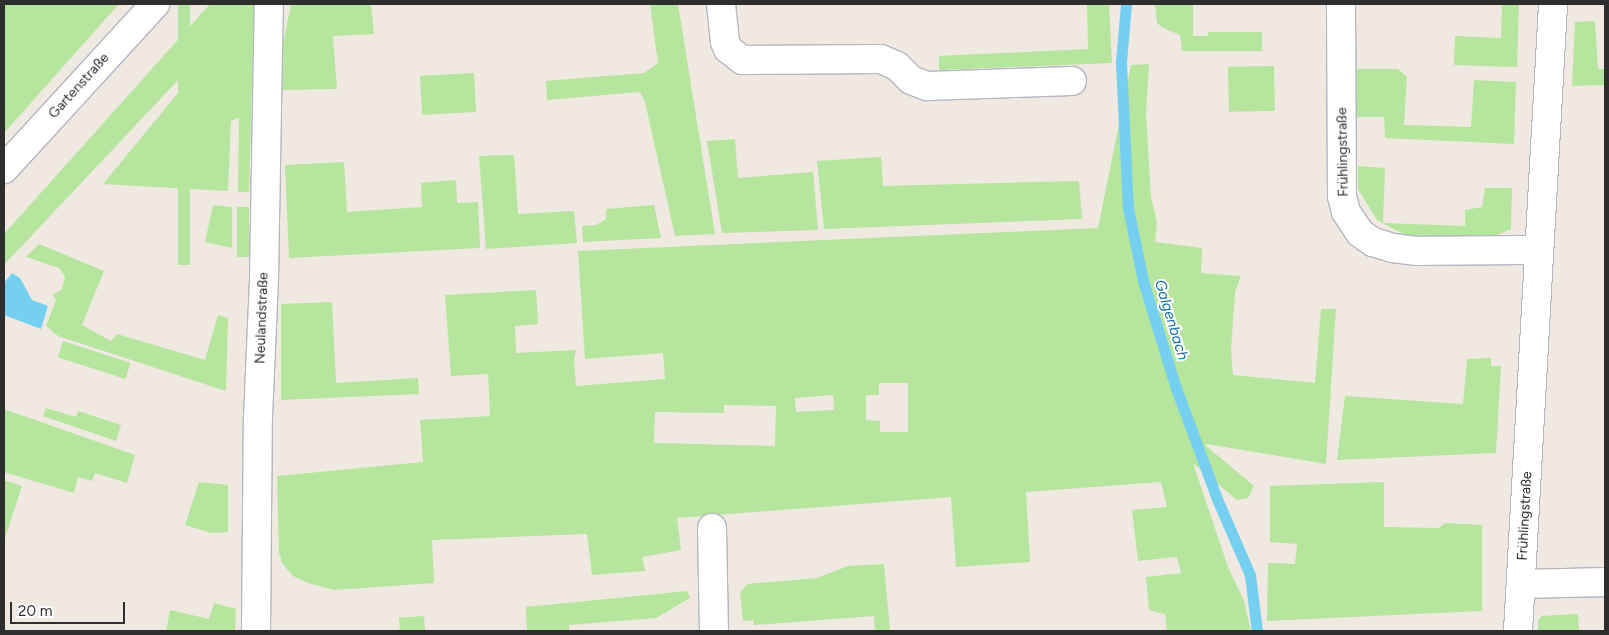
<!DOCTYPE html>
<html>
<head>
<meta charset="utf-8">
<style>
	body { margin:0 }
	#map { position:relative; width:1609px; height:635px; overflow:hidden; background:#efe9e1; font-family:Figtree,sans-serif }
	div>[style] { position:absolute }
	.green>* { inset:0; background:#b6e59e; transform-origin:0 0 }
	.water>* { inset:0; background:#75cff0 }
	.stream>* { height:11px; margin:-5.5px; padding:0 5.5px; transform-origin:5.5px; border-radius:5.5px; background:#75cff0 }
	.roads { filter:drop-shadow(1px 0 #b4b7c1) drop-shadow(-1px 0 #b4b7c1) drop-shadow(0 1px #b4b7c1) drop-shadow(0 -1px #b4b7c1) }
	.street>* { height:28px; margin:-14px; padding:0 14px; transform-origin:14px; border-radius:14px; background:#fff }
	span { translate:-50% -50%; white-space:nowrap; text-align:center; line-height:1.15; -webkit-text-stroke:4px #fff; paint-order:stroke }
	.street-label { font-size:14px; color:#2e2e2e }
	.water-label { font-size:15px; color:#0d6fa3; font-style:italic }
	.frame { position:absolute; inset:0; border:5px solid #2e2e2e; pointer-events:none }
	.scale { position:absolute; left:10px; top:602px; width:115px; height:22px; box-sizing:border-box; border:2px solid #2e2e2e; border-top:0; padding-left:6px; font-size:15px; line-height:18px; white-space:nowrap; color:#2e2e2e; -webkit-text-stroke:4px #fff; paint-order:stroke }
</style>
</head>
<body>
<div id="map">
	<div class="green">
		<i style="clip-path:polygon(4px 4px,119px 4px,4px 133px)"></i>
		<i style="left:178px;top:4px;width:12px;height:261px"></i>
		<i style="clip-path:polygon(210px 4px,259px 4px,253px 45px,249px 192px,238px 192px,239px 118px,231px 121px,228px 191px,103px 184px,183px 87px,180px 78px,4px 265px,4px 234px)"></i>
		<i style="clip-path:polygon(291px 4px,371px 4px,374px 34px,333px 36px,337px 89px,282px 90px,282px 49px)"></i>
		<i style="clip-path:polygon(650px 4px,678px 4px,715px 234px,675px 236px,645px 102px,640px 92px,547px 100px,546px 81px,644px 73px,658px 63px)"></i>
		<i style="clip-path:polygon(1087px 4px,1109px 4px,1112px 63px,939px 70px,939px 56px,1088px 49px)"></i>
		<i style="clip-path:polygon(1155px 4px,1193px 4px,1193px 36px,1208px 36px,1208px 32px,1262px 32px,1262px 51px,1182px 51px,1180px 35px,1163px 28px,1157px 23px)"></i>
		<i style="clip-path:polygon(1502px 4px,1519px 4px,1517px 67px,1454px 65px,1455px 36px,1501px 38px)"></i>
		<i style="clip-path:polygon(1595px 21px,1598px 69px,1605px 69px,1605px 85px,1572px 86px,1575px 22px)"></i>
		<i style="clip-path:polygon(evenodd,1149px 64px,1146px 114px,1151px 197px,1157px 223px,1155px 242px,1202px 248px,1201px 273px,1241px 276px,1235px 292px,1231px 350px,1233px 375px,1315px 383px,1321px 309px,1336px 309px,1326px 464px,1207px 444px,1206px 446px,1254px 486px,1248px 498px,1237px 500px,1193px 463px,1228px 567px,1244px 601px,1251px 631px,1167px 631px,1165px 614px,1149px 610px,1146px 577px,1181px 573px,1177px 557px,1138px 561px,1132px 510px,1167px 507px,1161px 482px,1026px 492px,1030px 562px,956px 567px,951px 497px,677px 518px,681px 550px,642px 557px,645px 571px,592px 575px,587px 534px,432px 540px,434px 583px,334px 590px,311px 584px,293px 576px,282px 563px,279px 552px,277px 476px,423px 462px,420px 420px,490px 416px,488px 374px,451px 376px,445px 295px,536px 290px,538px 324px,515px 326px,516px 353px,576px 350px,574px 360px,576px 386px,665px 379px,663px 353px,585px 359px,578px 251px,1098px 228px,1131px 65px,1149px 64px,879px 383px,908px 383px,908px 432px,880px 432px,880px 421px,866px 420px,866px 395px,879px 395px,879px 383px,1149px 64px,833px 395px,834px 410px,796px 412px,795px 398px,833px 395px,1149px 64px,724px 405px,776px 406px,775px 446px,654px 443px,655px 412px,724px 413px,724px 405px)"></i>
		<i style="left:1274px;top:66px;width:45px;height:46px;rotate:89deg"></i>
		<i style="clip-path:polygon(1357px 69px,1398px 69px,1407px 77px,1404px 125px,1471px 127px,1474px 80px,1516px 82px,1514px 144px,1385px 138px,1384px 117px,1357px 117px)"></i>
		<i style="left:474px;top:73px;width:39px;height:54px;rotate:87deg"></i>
		<i style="clip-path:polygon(735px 139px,738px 178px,813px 172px,818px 230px,722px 233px,707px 141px)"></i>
		<i style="clip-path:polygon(514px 155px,518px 214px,574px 211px,577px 243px,486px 249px,479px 156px)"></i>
		<i style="clip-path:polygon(881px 157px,883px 186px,1079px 181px,1082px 219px,824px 229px,817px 161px)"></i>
		<i style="clip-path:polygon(344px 162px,347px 212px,422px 207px,421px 183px,456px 180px,457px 203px,478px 202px,480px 248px,289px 258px,285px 165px)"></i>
		<i style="clip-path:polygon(1358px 166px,1385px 168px,1383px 223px,1465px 226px,1465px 210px,1482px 207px,1485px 188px,1512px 188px,1511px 229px,1495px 236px,1471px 240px,1405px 235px,1377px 220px,1358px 189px)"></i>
		<i style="clip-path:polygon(213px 205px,232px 207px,232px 248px,205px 242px)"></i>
		<i style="clip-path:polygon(654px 205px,661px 238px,583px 242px,582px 226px,596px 225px,606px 219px,606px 209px)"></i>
		<i style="left:237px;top:207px;width:12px;height:50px"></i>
		<i style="clip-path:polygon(39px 244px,104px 271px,82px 325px,111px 341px,117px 334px,205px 360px,218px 315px,228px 318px,226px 391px,58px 336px,46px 326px,56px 300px,53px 295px,62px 289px,65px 277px,59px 268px,26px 257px)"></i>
		<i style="clip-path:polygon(332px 302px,336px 383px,418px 378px,419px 394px,281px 400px,281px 304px)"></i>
		<i style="left:63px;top:341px;width:71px;height:17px;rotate:18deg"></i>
		<i style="clip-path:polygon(1491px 358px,1491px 366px,1501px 366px,1496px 453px,1337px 460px,1345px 396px,1463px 404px,1467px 359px)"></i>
		<i style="clip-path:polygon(46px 408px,76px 417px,78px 411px,121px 425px,116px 441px,43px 416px)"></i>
		<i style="clip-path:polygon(4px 409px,135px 455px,127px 483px,95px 473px,92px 481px,78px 477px,74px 493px,4px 472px)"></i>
		<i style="clip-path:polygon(4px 480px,22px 486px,4px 541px)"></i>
		<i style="clip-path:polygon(199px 482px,228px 485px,228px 532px,211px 533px,185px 525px)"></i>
		<i style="clip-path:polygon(1384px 482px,1384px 527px,1439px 528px,1445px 523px,1482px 525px,1482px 611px,1267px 621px,1268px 563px,1295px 564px,1297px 544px,1270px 542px,1270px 486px)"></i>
		<i style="clip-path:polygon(884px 564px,890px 631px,875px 631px,874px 616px,754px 625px,753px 620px,743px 621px,740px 593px,747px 584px,817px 578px,848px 566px)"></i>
		<i style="clip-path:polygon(687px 591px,690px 598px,656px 618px,569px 625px,569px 631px,527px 631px,526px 607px)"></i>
		<i style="clip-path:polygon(214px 603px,236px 609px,235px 631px,166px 631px,170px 610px,209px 619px)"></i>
		<i style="clip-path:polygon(1578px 614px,1579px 631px,1538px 631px,1538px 620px,1542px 616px)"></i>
		<i style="left:424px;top:616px;width:15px;height:25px;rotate:86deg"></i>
	</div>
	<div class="water">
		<i style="clip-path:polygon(12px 273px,20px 278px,32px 300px,48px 306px,41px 329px,4px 315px,4px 283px)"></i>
	</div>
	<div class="stream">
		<i style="left:1126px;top:4px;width:58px;rotate:94.9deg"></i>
		<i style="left:1121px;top:62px;width:146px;rotate:87.3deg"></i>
		<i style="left:1128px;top:208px;width:75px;rotate:78.4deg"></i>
		<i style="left:1143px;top:281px;width:112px;rotate:72.9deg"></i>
		<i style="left:1176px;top:388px;width:118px;rotate:69.7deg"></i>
		<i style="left:1217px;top:499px;width:83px;rotate:66.5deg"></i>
		<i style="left:1250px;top:575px;width:56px;rotate:82.9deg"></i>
	</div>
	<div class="roads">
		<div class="street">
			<i style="left:721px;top:4px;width:38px;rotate:84deg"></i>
			<i style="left:725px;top:42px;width:8px;rotate:67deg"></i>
			<i style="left:728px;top:49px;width:18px;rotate:38deg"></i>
			<i style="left:742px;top:60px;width:139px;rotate:-0.4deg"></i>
			<i style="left:881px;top:59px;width:17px;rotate:24deg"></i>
			<i style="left:897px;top:66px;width:20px;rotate:45deg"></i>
			<i style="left:911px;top:80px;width:17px;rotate:21deg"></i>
			<i style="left:927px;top:86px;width:145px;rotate:-2deg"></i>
			<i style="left:1341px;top:4px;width:192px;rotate:89.7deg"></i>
			<i style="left:1342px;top:196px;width:16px;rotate:76deg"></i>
			<i style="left:1346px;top:212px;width:25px;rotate:56deg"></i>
			<i style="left:1360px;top:233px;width:16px;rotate:35deg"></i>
			<i style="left:1373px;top:242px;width:21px;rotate:17deg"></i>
			<i style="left:1393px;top:248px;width:25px;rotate:7deg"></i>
			<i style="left:1418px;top:251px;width:121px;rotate:-0.5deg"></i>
			<i style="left:4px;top:169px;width:224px;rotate:-47.5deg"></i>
			<i style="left:712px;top:528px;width:103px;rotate:88.9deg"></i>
			<i style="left:1522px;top:584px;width:83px;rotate:-1.4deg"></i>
			<i style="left:256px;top:631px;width:214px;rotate:-89.5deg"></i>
			<i style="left:258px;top:417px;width:138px;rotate:-87.5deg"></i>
			<i style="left:264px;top:279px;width:275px;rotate:-89deg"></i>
			<i style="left:1518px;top:631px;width:628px;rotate:-86.8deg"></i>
		</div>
	</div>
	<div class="street-label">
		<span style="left:79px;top:86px;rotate:-48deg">Gartenstraße</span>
		<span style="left:1343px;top:152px;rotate:-91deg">Frühlingstraße</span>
		<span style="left:262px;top:318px;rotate:-88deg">Neulandstraße</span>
		<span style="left:1525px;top:516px;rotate:-87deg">Frühlingstraße</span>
	</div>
	<div class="water-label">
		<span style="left:1171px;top:320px;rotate:73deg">Galgenbach</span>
	</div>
	<div class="frame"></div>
	<div class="scale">20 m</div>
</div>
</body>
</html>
